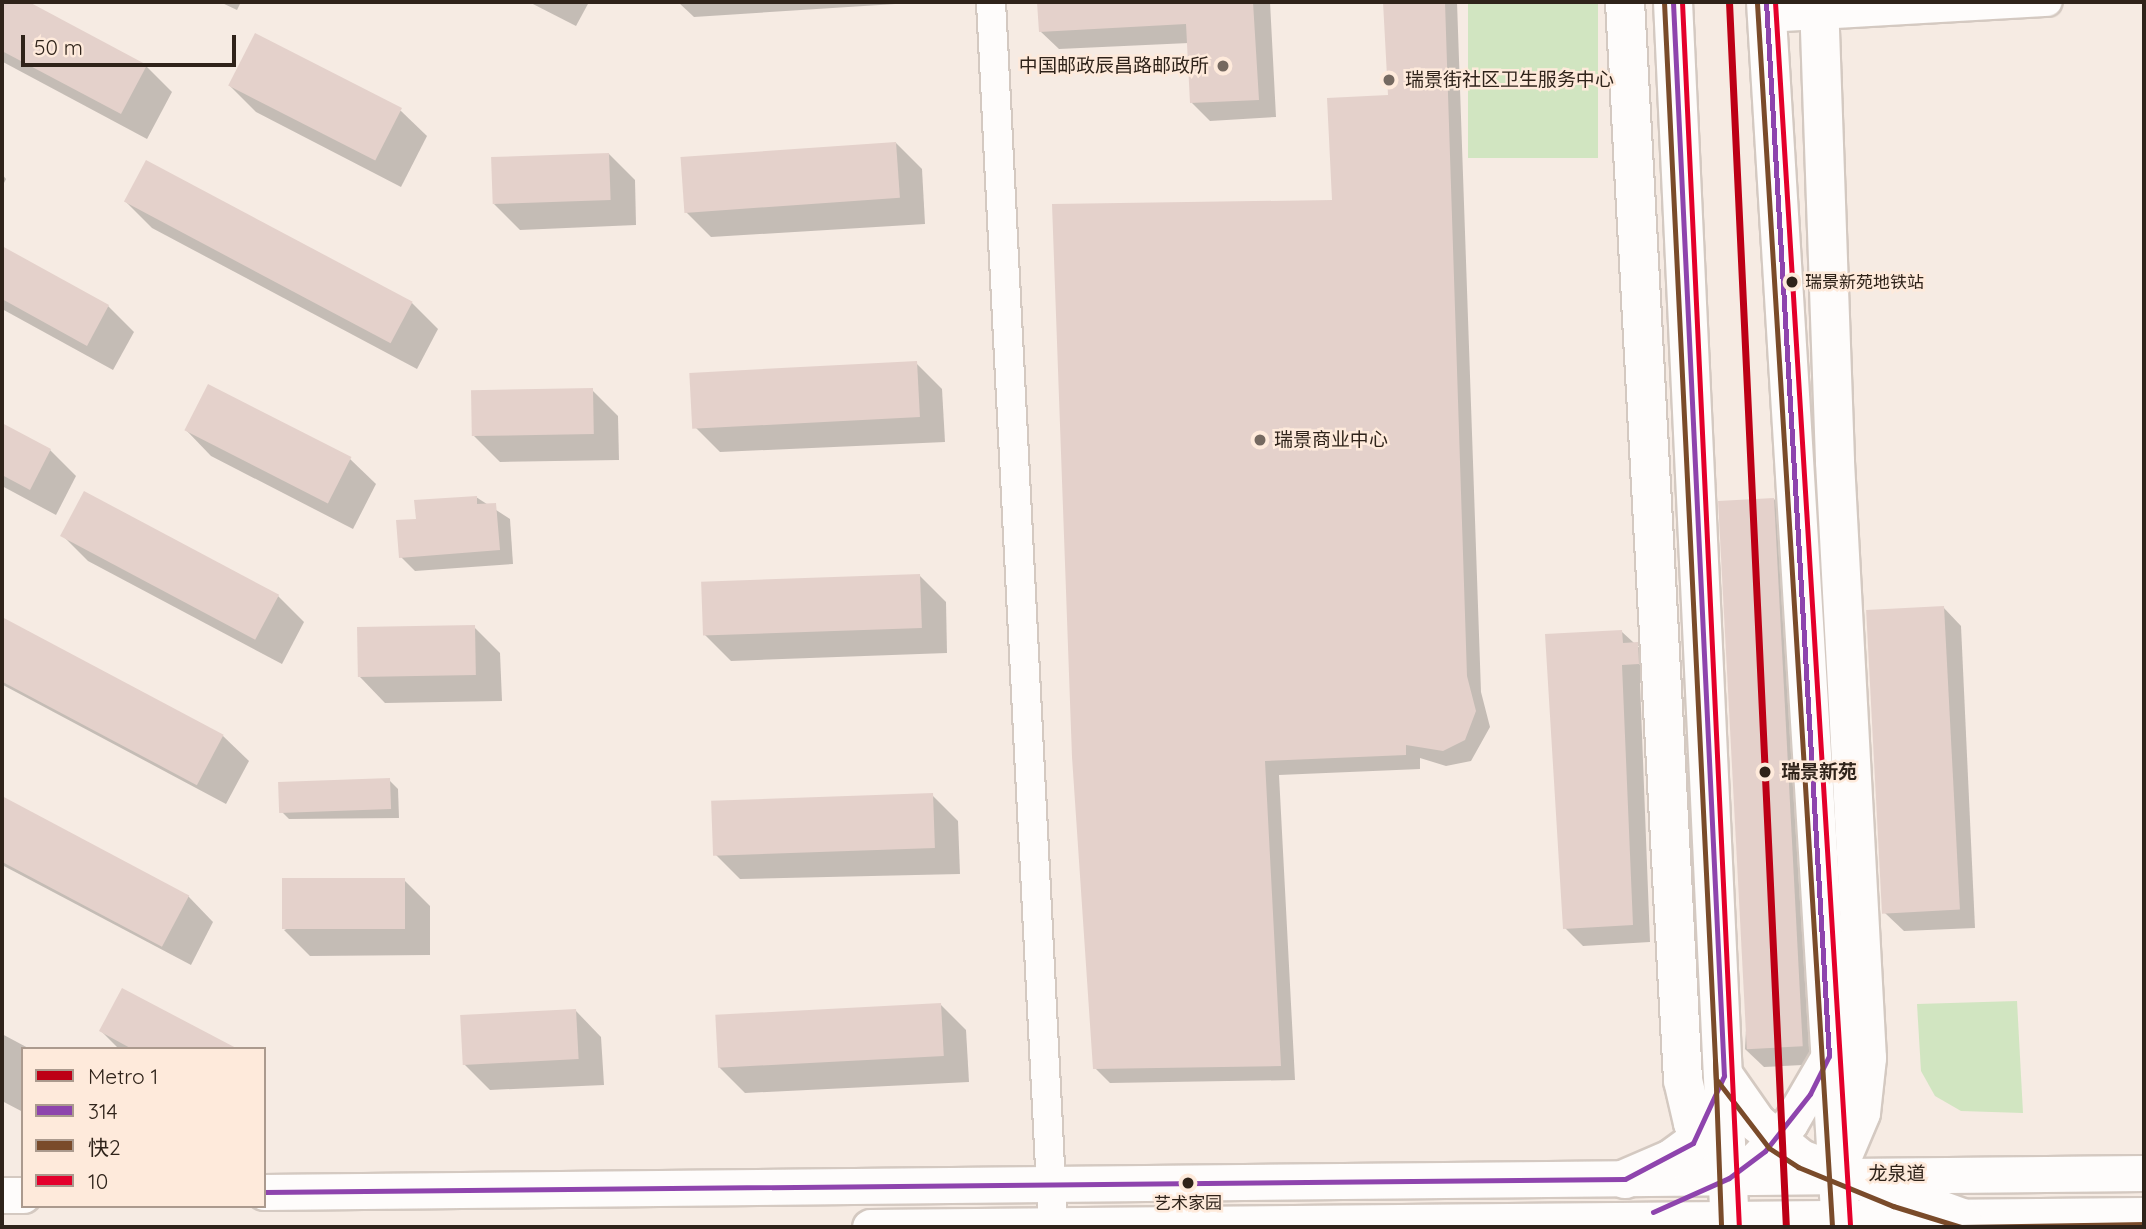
<!DOCTYPE html>
<html>
<head>
<meta charset="utf-8">
<style>
	body { margin:0 }
	#map { position:relative; width:2146px; height:1229px; overflow:hidden; background:#f6ebe3; font-family:Quicksand,"Noto Sans SC",sans-serif }
	div>[style] { position:absolute }
	.green>* { inset:0; background:#d1e5c1; transform-origin:0 0 }
	.shadow>* { inset:0; background:#0003 }
	.building>* { inset:0; background:#e4d1cb; transform-origin:0 0 }
	.roads { filter:drop-shadow(2px 0 #d4c9c1) drop-shadow(-2px 0 #d4c9c1) drop-shadow(0 2px #d4c9c1) drop-shadow(0 -2px #d4c9c1) }
	.minor>* { height:28px; margin:-14px; padding:0 14px; transform-origin:14px; border-radius:14px; background:#fefcfb }
	.tertiary>* { height:35px; margin:-17.5px; padding:0 17.5px; transform-origin:17.5px; border-radius:17.5px; background:#fefcfb }
	.primary>* { height:38px; margin:-19px; padding:0 19px; transform-origin:19px; border-radius:19px; background:#fefcfb }
	.bus-1>* { height:5px; margin:-2.5px; padding:0 2.5px; transform-origin:2.5px; border-radius:2.5px; background:#8e44ad }
	.bus-2>* { height:5px; margin:-2.5px; padding:0 2.5px; transform-origin:2.5px; border-radius:2.5px; background:#7a4b2a }
	.bus-3>* { height:5px; margin:-2.5px; padding:0 2.5px; transform-origin:2.5px; border-radius:2.5px; background:#e4002b }
	.metro-1>* { height:7px; margin:-3.5px; padding:0 3.5px; transform-origin:3.5px; border-radius:3.5px; background:#bd0016 }
	.dots>* { width:19px; height:19px; translate:-50% -50%; box-sizing:border-box; border:4px solid #feeadb; border-radius:50% }
	span { translate:-50% -50%; white-space:nowrap; text-align:center; line-height:1.15; -webkit-text-stroke:5px #feeadb; paint-order:stroke }
	.bus-label { font-size:17px; color:#2f231a }
	.left { translate:0 -50%; text-align:left }
	.poi-label { font-size:19px; color:#2f231a }
	.right { translate:-100% -50%; text-align:right }
	.stop-label { font-size:19px; color:#2f231a; font-weight:700 }
	.street-label { font-size:19px; color:#2f231a }
	.frame { position:absolute; inset:0; border:4px solid #2f231a; pointer-events:none }
	.legend { position:absolute; left:21px; top:1047px; width:245px; height:161px; box-sizing:border-box; background:#feeadb; border:2px solid #ab9a8e; margin:0; padding:9px 12px; list-style:none; font-size:21px; color:#2f231a }
	.legend li { display:flex; align-items:center; gap:14px; height:35px }
	.legend b { width:35px; border:2px solid #ab9a8e }
	.scale { position:absolute; left:21px; top:35px; width:215px; height:32px; box-sizing:border-box; border:4px solid #2f231a; border-top:0; padding-left:9px; font-size:21px; line-height:24px; white-space:nowrap; color:#2f231a; -webkit-text-stroke:5px #feeadb; paint-order:stroke }
</style>
</head>
<body>
<div id="map">
	<div class="green">
		<i style="left:1468px;top:2px;width:130px;height:156px"></i>
		<i style="clip-path:polygon(2017px 1001px,2023px 1113px,1961px 1111px,1935px 1096px,1921px 1071px,1917px 1004px)"></i>
	</div>
	<div class="shadow">
		<i style="clip-path:polygon(2px 2px,25px 2px,146px 66px,172px 92px,147px 139px,3px 62px)"></i>
		<i style="clip-path:polygon(220px 2px,241px 2px,237px 10px)"></i>
		<i style="clip-path:polygon(529px 2px,589px 2px,576px 26px)"></i>
		<i style="clip-path:polygon(678px 2px,911px 2px,911px 3px,694px 17px)"></i>
		<i style="clip-path:polygon(1039px 2px,1270px 2px,1276px 117px,1210px 121px,1192px 103px,1189px 43px,1059px 49px,1040px 31px)"></i>
		<i style="clip-path:polygon(1385px 2px,1457px 2px,1481px 692px,1490px 727px,1471px 761px,1446px 766px,1420px 758px,1420px 769px,1279px 775px,1295px 1080px,1110px 1083px,1095px 1068px,1334px 202px,1390px 97px)"></i>
		<i style="clip-path:polygon(230px 86px,401px 111px,427px 136px,401px 187px,256px 112px)"></i>
		<i style="clip-path:polygon(896px 143px,922px 169px,925px 224px,711px 237px,685px 211px)"></i>
		<i style="clip-path:polygon(609px 154px,635px 180px,636px 225px,520px 230px,494px 204px)"></i>
		<i style="clip-path:polygon(2px 174px,6px 179px,2px 187px)"></i>
		<i style="clip-path:polygon(126px 202px,412px 303px,438px 329px,417px 369px,152px 228px)"></i>
		<i style="clip-path:polygon(2px 248px,108px 306px,134px 332px,113px 370px,2px 309px)"></i>
		<i style="clip-path:polygon(916px 363px,942px 389px,945px 442px,720px 452px,694px 426px)"></i>
		<i style="clip-path:polygon(592px 390px,618px 416px,619px 460px,500px 462px,474px 436px)"></i>
		<i style="clip-path:polygon(2px 425px,50px 450px,76px 476px,56px 515px,2px 486px)"></i>
		<i style="clip-path:polygon(186px 430px,350px 459px,376px 484px,353px 529px,211px 456px)"></i>
		<i style="clip-path:polygon(476px 497px,510px 519px,513px 564px,415px 571px,401px 557px,418px 520px)"></i>
		<i style="clip-path:polygon(1774px 499px,1792px 518px,1822px 1064px,1764px 1067px,1745px 1049px)"></i>
		<i style="clip-path:polygon(62px 535px,278px 596px,304px 622px,282px 664px,88px 561px)"></i>
		<i style="clip-path:polygon(920px 576px,946px 602px,947px 653px,731px 661px,705px 635px)"></i>
		<i style="clip-path:polygon(1943px 607px,1961px 626px,1975px 928px,1904px 931px,1885px 913px)"></i>
		<i style="clip-path:polygon(2px 618px,223px 736px,249px 761px,226px 804px,3px 685px)"></i>
		<i style="clip-path:polygon(474px 627px,500px 653px,502px 701px,385px 703px,360px 677px)"></i>
		<i style="clip-path:polygon(1622px 632px,1655px 662px,1656px 682px,1640px 683px,1650px 942px,1583px 946px,1565px 928px)"></i>
		<i style="clip-path:polygon(389px 780px,398px 789px,399px 818px,289px 819px,280px 810px)"></i>
		<i style="clip-path:polygon(932px 795px,958px 821px,960px 874px,740px 879px,714px 853px)"></i>
		<i style="clip-path:polygon(2px 798px,188px 896px,213px 922px,191px 965px,2px 865px)"></i>
		<i style="clip-path:polygon(404px 880px,430px 906px,430px 955px,310px 956px,284px 930px)"></i>
		<i style="clip-path:polygon(940px 1004px,966px 1030px,969px 1082px,745px 1093px,719px 1067px)"></i>
		<i style="clip-path:polygon(576px 1011px,601px 1037px,604px 1085px,490px 1090px,464px 1064px)"></i>
		<i style="clip-path:polygon(101px 1031px,234px 1049px,119px 1049px)"></i>
		<i style="clip-path:polygon(2px 1034px,30px 1049px,23px 1049px,23px 1112px,2px 1101px)"></i>
	</div>
	<div class="building">
		<i style="clip-path:polygon(2px 2px,29px 2px,147px 65px,121px 114px,2px 51px)"></i>
		<i style="clip-path:polygon(1037px 2px,1253px 2px,1259px 100px,1190px 103px,1186px 24px,1039px 32px)"></i>
		<i style="clip-path:polygon(1383px 2px,1445px 2px,1467px 676px,1476px 711px,1465px 740px,1443px 751px,1406px 745px,1406px 755px,1265px 761px,1281px 1066px,1093px 1069px,1072px 757px,1052px 204px,1332px 200px,1327px 98px,1388px 95px)"></i>
		<i style="left:255px;top:33px;width:165px;height:59px;rotate:27deg"></i>
		<i style="left:896px;top:142px;width:56px;height:216px;rotate:86deg"></i>
		<i style="left:609px;top:153px;width:47px;height:118px;rotate:88deg"></i>
		<i style="left:146px;top:160px;width:302px;height:47px;rotate:28deg"></i>
		<i style="clip-path:polygon(2px 246px,109px 305px,87px 346px,2px 299px)"></i>
		<i style="left:917px;top:361px;width:56px;height:228px;rotate:87deg"></i>
		<i style="left:208px;top:384px;width:161px;height:52px;rotate:27deg"></i>
		<i style="left:593px;top:388px;width:46px;height:122px;rotate:89deg"></i>
		<i style="clip-path:polygon(2px 423px,51px 449px,30px 490px,2px 475px)"></i>
		<i style="left:84px;top:491px;width:221px;height:51px;rotate:28deg"></i>
		<i style="clip-path:polygon(477px 496px,477px 504px,496px 503px,500px 550px,399px 558px,396px 520px,416px 519px,414px 500px)"></i>
		<i style="left:1774px;top:498px;width:549px;height:56px;rotate:87deg"></i>
		<i style="left:920px;top:574px;width:54px;height:219px;rotate:88deg"></i>
		<i style="left:1944px;top:606px;width:304px;height:78px;rotate:87deg"></i>
		<i style="left:2px;top:617px;width:251px;height:57px;rotate:28deg"></i>
		<i style="left:475px;top:625px;width:50px;height:118px;rotate:89deg"></i>
		<i style="clip-path:polygon(1622px 630px,1623px 643px,1638px 642px,1639px 664px,1622px 665px,1633px 925px,1563px 929px,1545px 634px)"></i>
		<i style="left:390px;top:778px;width:31px;height:112px;rotate:88deg"></i>
		<i style="left:933px;top:793px;width:55px;height:222px;rotate:88deg"></i>
		<i style="left:2px;top:796px;width:212px;height:58px;rotate:28deg"></i>
		<i style="left:405px;top:878px;width:51px;height:123px;rotate:90deg"></i>
		<i style="clip-path:polygon(122px 988px,238px 1049px,132px 1049px,99px 1031px)"></i>
		<i style="left:941px;top:1003px;width:53px;height:226px;rotate:87deg"></i>
		<i style="left:576px;top:1009px;width:50px;height:116px;rotate:87deg"></i>
	</div>
	<div class="roads">
		<div class="minor">
			<i style="left:991px;top:2px;width:1225px;rotate:87.1deg"></i>
			<i style="left:1767px;top:18px;width:281px;rotate:-3.3deg"></i>
		</div>
		<div class="tertiary">
			<i style="left:1757px;top:1158px;width:48px;rotate:-46.7deg"></i>
			<i style="left:1790px;top:1123px;width:78px;rotate:-59.8deg"></i>
			<i style="left:264px;top:1192px;width:1880px;rotate:-0.58deg"></i>
			<i style="left:2px;top:1195px;width:21px"></i>
			<i style="left:870px;top:1227px;width:1274px;rotate:-0.54deg"></i>
		</div>
		<div class="primary">
			<i style="left:1625px;top:2px;width:1080px;rotate:86.92deg"></i>
			<i style="left:1683px;top:1080px;width:44px;rotate:76.9deg"></i>
			<i style="left:1693px;top:1123px;width:64px;rotate:57.1deg"></i>
			<i style="left:1673px;top:2px;width:1226px;rotate:87.34deg"></i>
			<i style="left:1766px;top:2px;width:1227px;rotate:86.5deg"></i>
			<i style="left:1819px;top:2px;width:460px;rotate:88deg"></i>
			<i style="left:1835px;top:462px;width:597px;rotate:86.93deg"></i>
			<i style="left:1867px;top:1058px;width:55px;rotate:96.2deg"></i>
			<i style="left:1861px;top:1113px;width:56px;rotate:112.9deg"></i>
			<i style="left:1724px;top:1076px;width:57px;rotate:54.9deg"></i>
			<i style="left:1757px;top:1123px;width:57px;rotate:39.3deg"></i>
			<i style="left:1801px;top:1159px;width:171px;rotate:20.1deg"></i>
			<i style="left:1625px;top:1179px;width:50px;rotate:-23.5deg"></i>
			<i style="left:1671px;top:1159px;width:27px;rotate:-36deg"></i>
			<i style="left:1693px;top:1143px;width:35px;rotate:-57deg"></i>
		</div>
	</div>
	<div class="bus-1">
		<i style="left:264px;top:1192px;width:1361px;rotate:-0.55deg"></i>
		<i style="left:1625px;top:1179px;width:77px;rotate:-27.9deg"></i>
		<i style="left:1693px;top:1143px;width:74px;rotate:-65.2deg"></i>
		<i style="left:1724px;top:1076px;width:1075px;rotate:-92.72deg"></i>
		<i style="left:1653px;top:1212px;width:83px;rotate:-24.1deg"></i>
		<i style="left:1729px;top:1178px;width:45px;rotate:-36.9deg"></i>
		<i style="left:1765px;top:1151px;width:73px;rotate:-51.7deg"></i>
		<i style="left:1810px;top:1094px;width:42px;rotate:-63.4deg"></i>
		<i style="left:1829px;top:1056px;width:1056px;rotate:-93.42deg"></i>
	</div>
	<div class="bus-2">
		<i style="left:1664px;top:2px;width:1078px;rotate:87.24deg"></i>
		<i style="left:1716px;top:1079px;width:87px;rotate:52.5deg"></i>
		<i style="left:1769px;top:1148px;width:35px;rotate:33deg"></i>
		<i style="left:1798px;top:1167px;width:103px;rotate:22.3deg"></i>
		<i style="left:1893px;top:1206px;width:71px;rotate:17.2deg"></i>
		<i style="left:1961px;top:1227px;width:183px;rotate:-0.9deg"></i>
		<i style="left:1757px;top:3px;width:1226px;rotate:86.49deg"></i>
		<i style="left:1715px;top:1061px;width:166px;rotate:87.9deg"></i>
	</div>
	<div class="bus-3">
		<i style="left:1682px;top:2px;width:1226px;rotate:87.34deg"></i>
		<i style="left:1775px;top:2px;width:1226px;rotate:86.49deg"></i>
	</div>
	<div class="metro-1">
		<i style="left:1729px;top:2px;width:1226px;rotate:87.34deg"></i>
	</div>
	<div class="dots">
		<i style="left:1223px;top:66px;background:#756960"></i>
		<i style="left:1389px;top:80px;background:#756960"></i>
		<i style="left:1792px;top:282px;background:#2f231a"></i>
		<i style="left:1260px;top:440px;background:#756960"></i>
		<i style="left:1765px;top:772px;background:#2f231a"></i>
		<i style="left:1188px;top:1183px;background:#2f231a"></i>
	</div>
	<div class="bus-label">
		<span class="left" style="left:1805px;top:282px">瑞景新苑地铁站</span>
		<span style="left:1188px;top:1203px">艺术家园</span>
	</div>
	<div class="poi-label">
		<span class="right" style="left:1209px;top:66px">中国邮政辰昌路邮政所</span>
		<span class="left" style="left:1405px;top:80px">瑞景街社区卫生服务中心</span>
		<span class="left" style="left:1274px;top:440px">瑞景商业中心</span>
	</div>
	<div class="stop-label">
		<span class="left" style="left:1781px;top:772px">瑞景新苑</span>
	</div>
	<div class="street-label">
		<span style="left:1897px;top:1174px">龙泉道</span>
	</div>
	<div class="frame"></div>
	<ul class="legend">
	<li><b style="height:9px;background:#bd0016"></b>Metro 1</li>
	<li><b style="height:9px;background:#8e44ad"></b>314</li>
	<li><b style="height:9px;background:#7a4b2a"></b>快2</li>
	<li><b style="height:9px;background:#e4002b"></b>10</li>
	</ul>
	<div class="scale">50 m</div>
</div>
</body>
</html>
